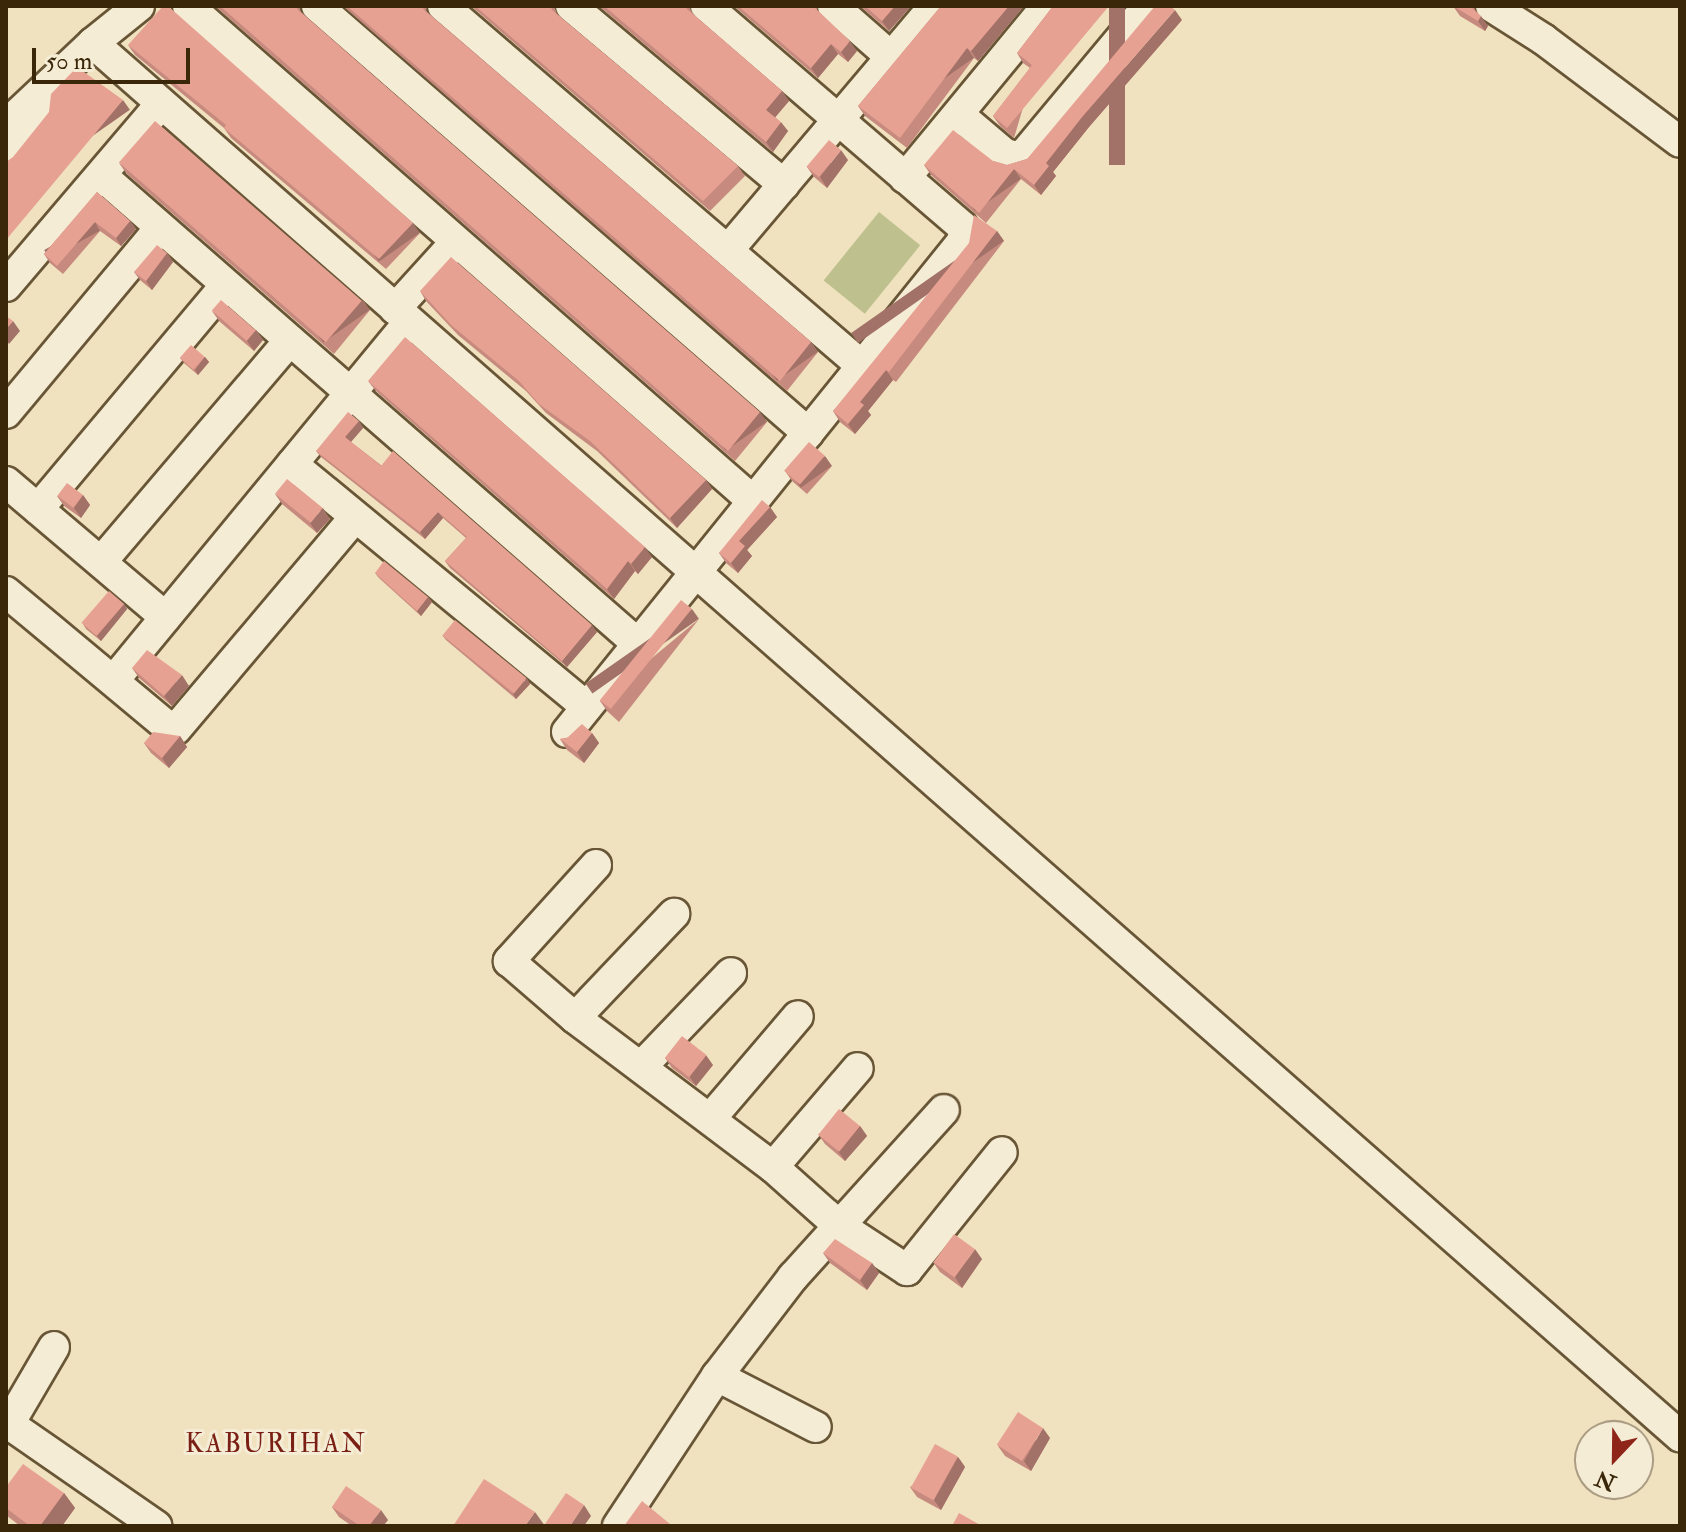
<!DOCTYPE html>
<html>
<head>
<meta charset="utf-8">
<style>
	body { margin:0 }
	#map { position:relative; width:1686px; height:1532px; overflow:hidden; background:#f0e1bf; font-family:"IM FELL Double Pica",serif }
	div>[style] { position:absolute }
	.green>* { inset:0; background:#bec18e; transform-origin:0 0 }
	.roads { filter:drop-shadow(2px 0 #685636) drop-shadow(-2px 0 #685636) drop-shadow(0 2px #685636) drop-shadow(0 -2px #685636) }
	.minor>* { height:30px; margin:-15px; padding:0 15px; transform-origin:15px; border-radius:15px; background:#f5ecd5 }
	.wall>* { inset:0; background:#c78a7e }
	.shaded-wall>* { inset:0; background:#a27167; transform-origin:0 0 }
	.building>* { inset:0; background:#e7a193; transform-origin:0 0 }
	span { translate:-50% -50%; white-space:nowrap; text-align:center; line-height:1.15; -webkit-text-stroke:6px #f5ecd5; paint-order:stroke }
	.neighbourhood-label { font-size:26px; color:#7a1f14; letter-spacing:2px }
	.frame { position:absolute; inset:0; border:8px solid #3a2709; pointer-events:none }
	.north { position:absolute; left:1574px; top:1420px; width:80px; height:80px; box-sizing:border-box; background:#f5ecd5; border:2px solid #aa9d83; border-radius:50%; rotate:202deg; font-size:22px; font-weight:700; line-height:32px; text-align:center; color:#3a2709 }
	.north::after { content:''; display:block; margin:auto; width:28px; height:36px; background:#8f2418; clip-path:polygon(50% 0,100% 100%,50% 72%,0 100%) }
	.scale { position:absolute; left:32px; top:48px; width:158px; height:36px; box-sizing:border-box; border:4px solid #3a2709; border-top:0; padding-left:10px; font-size:24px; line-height:28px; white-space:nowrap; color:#3a2709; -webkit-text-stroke:6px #f5ecd5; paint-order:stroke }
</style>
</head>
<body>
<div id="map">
	<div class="green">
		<i style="left:879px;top:212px;width:53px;height:88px;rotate:39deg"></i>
	</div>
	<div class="roads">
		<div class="minor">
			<i style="left:188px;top:6px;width:751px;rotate:41.22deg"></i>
			<i style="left:317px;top:6px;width:651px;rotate:41.01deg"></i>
			<i style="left:443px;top:6px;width:552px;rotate:40.67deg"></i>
			<i style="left:571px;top:6px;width:278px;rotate:40deg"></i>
			<i style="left:833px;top:6px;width:77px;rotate:41.3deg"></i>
			<i style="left:1491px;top:6px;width:62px;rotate:32.4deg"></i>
			<i style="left:1543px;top:39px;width:171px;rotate:36.9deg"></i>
			<i style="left:93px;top:43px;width:2112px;rotate:41.28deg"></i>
			<i style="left:959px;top:115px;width:60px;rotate:40.3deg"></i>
			<i style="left:1005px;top:154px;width:12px;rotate:14deg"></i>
			<i style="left:1017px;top:157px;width:9px;rotate:-27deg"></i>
			<i style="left:1025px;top:153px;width:192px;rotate:-50.1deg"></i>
			<i style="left:6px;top:125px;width:120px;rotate:-43.3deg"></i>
			<i style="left:93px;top:43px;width:59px;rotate:-38.8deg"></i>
			<i style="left:6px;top:156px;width:58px;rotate:-51.3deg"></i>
			<i style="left:101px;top:175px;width:713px;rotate:41.13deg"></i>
			<i style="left:905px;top:178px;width:223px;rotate:-50.5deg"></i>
			<i style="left:729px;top:249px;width:318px;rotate:-49.8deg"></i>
			<i style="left:6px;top:286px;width:239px;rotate:-49.6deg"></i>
			<i style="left:395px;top:309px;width:89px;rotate:-47.7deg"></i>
			<i style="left:6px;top:413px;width:241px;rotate:-50.2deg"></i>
			<i style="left:292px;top:464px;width:382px;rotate:39.5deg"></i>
			<i style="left:6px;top:482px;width:209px;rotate:40.3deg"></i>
			<i style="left:38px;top:509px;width:291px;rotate:-50deg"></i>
			<i style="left:101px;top:562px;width:290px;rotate:-49.6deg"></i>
			<i style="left:6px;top:592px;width:209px;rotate:39.8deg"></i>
			<i style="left:167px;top:726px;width:9px;rotate:18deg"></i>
			<i style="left:176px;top:729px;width:276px;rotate:-49.8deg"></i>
			<i style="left:114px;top:680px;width:464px;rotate:-50.5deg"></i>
			<i style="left:567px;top:732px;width:629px;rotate:-51.13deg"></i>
			<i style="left:962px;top:242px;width:8px;rotate:-76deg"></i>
			<i style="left:964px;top:234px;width:8px;rotate:-104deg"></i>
			<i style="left:962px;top:226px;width:338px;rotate:-139.3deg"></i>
			<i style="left:596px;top:865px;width:130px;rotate:132.2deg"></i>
			<i style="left:509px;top:961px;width:87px;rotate:40.8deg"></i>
			<i style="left:575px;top:1018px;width:248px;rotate:37deg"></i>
			<i style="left:773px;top:1167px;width:86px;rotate:41.7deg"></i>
			<i style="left:837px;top:1224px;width:84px;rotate:33.3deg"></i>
			<i style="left:907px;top:1270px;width:151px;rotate:-51.2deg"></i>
			<i style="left:575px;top:1018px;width:144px;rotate:-46.4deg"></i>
			<i style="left:641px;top:1067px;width:130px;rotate:-46.2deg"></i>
			<i style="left:710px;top:1119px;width:135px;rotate:-49.5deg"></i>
			<i style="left:773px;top:1167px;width:130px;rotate:-49.4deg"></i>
			<i style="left:717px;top:1376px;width:111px;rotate:27.3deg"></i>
			<i style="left:6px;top:1422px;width:183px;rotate:34.7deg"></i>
			<i style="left:9px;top:1424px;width:89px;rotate:-59.7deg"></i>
			<i style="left:618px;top:1526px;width:180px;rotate:-56.6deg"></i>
			<i style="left:717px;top:1376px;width:125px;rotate:-52.5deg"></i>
			<i style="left:793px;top:1277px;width:225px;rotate:-47.9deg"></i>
		</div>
	</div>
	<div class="wall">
		<i style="clip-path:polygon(215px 6px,300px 6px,300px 11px,767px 422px,735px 461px)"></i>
		<i style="clip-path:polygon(343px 6px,427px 6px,426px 11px,811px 342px,818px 352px,787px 391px)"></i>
		<i style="clip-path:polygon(471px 6px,554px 6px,557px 14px,738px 166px,745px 176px,710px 211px)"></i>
		<i style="clip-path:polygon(599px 6px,689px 6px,692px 13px,782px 91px,789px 101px,775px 117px,788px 131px,773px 152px)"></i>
		<i style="clip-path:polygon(734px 6px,818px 6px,817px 10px,857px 51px,848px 62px,838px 54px,818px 78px)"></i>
		<i style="clip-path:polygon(860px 6px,911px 6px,889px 31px)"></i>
		<i style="clip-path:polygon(941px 6px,1024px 6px,978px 61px,974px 58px,907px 148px,865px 116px,858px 106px)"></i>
		<i style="clip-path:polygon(1053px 6px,1014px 138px,1000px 126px,993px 116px,1030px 68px,1023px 63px,1017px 53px)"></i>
		<i style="clip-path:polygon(1453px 6px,1474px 6px,1475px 10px,1488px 26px,1485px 31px,1460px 16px)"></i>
		<i style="clip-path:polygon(1182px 20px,1089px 127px,1053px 172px,1056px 176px,1041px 195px,1021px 179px,986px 223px,931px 175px,924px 165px,993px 161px,1007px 165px,1027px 159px)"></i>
		<i style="clip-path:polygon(128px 45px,420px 233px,386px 269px,231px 138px,224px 128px,135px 55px)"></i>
		<i style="clip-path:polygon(848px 160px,827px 188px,814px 177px,807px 167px)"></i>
		<i style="clip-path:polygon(119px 163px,370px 310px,334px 354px,126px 173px)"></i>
		<i style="clip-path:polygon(97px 192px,130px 221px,136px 229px,121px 246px,100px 231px,63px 274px,50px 263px,44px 254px)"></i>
		<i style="clip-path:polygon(997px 231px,1004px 241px,896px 382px,893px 380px,868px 411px,871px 415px,855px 434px,840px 422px,833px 411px)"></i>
		<i style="clip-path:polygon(167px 253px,173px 262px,152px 290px,140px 280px,134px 272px)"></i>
		<i style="clip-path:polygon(420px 291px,706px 480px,712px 489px,677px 528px,597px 451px,546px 413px,526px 391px,458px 335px,426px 301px)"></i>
		<i style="clip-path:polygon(212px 311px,256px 330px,263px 340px,254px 351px,219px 321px)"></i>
		<i style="clip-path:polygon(205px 357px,209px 362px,198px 375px,184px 363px,180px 358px)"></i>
		<i style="clip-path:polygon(368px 381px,652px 557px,638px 574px,635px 571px,614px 599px,376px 391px)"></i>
		<i style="clip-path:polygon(359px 421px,363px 428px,351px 442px,597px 632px,567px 667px,450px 568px,445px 561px,466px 538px,443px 518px,425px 539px,321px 457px,316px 451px)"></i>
		<i style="clip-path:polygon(832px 466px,807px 494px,792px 481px,785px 471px)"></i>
		<i style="clip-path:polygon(275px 494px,330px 519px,317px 533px,282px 504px)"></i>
		<i style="clip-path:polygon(83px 495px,90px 505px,81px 518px,64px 506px,57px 496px)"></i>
		<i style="clip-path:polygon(770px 507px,777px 517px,747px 550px,752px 556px,738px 573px,726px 563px,719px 553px)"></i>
		<i style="clip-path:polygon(375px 573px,428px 597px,432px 602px,421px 616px,379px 578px)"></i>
		<i style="clip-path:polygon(124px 604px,127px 609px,101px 641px,86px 629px,83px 624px)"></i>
		<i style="clip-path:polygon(699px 619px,619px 722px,607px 711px,600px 701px)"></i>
		<i style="clip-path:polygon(442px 635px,530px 684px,516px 699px,446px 640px)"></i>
		<i style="clip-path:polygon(132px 668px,189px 686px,172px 706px,139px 678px)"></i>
		<i style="clip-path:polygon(592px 733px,599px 743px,584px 763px,567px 750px,560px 739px)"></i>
		<i style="clip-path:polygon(180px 736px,187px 747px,169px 768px,151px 753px,144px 743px)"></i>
		<i style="clip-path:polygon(665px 1058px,713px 1065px,696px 1086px,672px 1068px)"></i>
		<i style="clip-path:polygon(860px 1126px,867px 1136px,845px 1161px,825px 1144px,818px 1134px)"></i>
		<i style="clip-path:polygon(823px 1253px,872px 1263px,879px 1273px,867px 1290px,830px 1263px)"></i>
		<i style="clip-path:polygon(982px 1259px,962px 1288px,940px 1272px,933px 1262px)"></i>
		<i style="clip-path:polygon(1050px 1438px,1031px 1471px,1005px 1456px,998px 1446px)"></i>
		<i style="clip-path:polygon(958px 1457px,965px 1467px,941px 1510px,917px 1497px,910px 1487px)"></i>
		<i style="clip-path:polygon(6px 1487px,64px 1493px,75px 1508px,62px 1526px,20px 1526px,6px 1515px)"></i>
		<i style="clip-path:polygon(332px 1507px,388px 1520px,383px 1526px,352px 1526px,339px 1517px)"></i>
	</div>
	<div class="shaded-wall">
		<i style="clip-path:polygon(895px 6px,911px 6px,889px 31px,882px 21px)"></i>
		<i style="clip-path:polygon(1009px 6px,1024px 6px,978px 61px,971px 51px)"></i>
		<i style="left:1109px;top:6px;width:16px;height:159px"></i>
		<i style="clip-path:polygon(1175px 10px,1182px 20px,1089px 127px,1053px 172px,1056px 176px,1041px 195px,1034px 185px,1046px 163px,1082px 117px)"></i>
		<i style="clip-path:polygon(1481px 16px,1488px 26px,1485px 31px,1478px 21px)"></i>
		<i style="clip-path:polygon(850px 41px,857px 51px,848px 62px,841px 52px)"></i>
		<i style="clip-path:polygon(831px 44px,838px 54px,818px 78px,811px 68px)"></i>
		<i style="left:967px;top:48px;width:12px;height:112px;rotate:55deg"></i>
		<i style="clip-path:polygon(782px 91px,789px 101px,773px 120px,766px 110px)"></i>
		<i style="left:123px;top:100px;width:12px;height:182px;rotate:55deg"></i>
		<i style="clip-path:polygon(781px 122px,788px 131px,773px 152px,766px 142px)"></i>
		<i style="clip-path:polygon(841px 150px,848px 160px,827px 188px,820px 177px)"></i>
		<i style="left:1014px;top:169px;width:12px;height:56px;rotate:55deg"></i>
		<i style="clip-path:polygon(130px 221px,136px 229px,121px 246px,116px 238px)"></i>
		<i style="left:95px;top:222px;width:10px;height:58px;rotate:61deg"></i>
		<i style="left:413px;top:223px;width:12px;height:50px;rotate:55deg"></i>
		<i style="left:997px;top:231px;width:12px;height:178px;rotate:55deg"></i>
		<i style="clip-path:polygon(167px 253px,173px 262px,152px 290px,146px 281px)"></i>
		<i style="left:363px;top:300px;width:12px;height:57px;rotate:55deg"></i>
		<i style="clip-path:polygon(13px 321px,20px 331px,9px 344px,6px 339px,6px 329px)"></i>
		<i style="clip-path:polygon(256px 330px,263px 340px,254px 351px,247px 341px)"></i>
		<i style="left:811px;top:342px;width:12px;height:50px;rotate:55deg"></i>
		<i style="clip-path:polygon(205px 357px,209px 362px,198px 375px,195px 370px)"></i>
		<i style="clip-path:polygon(886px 370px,893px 380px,868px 411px,871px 415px,855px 434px,848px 424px,860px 402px)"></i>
		<i style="left:760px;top:412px;width:12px;height:50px;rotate:55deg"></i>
		<i style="clip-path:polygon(359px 421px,363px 428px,349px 444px,345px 437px)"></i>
		<i style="left:825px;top:456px;width:12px;height:38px;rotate:55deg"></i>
		<i style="clip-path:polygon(706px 480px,712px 489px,677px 528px,670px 518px)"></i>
		<i style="clip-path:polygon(83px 495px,90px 505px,81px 518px,74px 508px)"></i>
		<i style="clip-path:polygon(770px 507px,777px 517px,747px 550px,752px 556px,738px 573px,731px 563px,739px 541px)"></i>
		<i style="clip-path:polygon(323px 508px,330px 519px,317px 533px,310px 523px)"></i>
		<i style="clip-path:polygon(438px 512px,443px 518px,425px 539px,420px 532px)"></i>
		<i style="clip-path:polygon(645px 547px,652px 557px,638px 574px,631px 564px)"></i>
		<i style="clip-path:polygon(628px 561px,635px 571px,614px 599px,607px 589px)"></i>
		<i style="clip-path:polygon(428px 597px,432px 602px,421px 616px,417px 611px)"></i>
		<i style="clip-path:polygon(124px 604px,127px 609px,101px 641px,97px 636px)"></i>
		<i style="left:692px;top:609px;width:12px;height:130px;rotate:55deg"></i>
		<i style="clip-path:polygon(592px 625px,597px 632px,567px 667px,562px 661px)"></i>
		<i style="clip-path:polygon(182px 675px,189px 686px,172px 706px,164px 696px)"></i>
		<i style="clip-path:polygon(527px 678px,530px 684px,516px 699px,513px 694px)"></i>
		<i style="clip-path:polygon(592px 733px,599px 743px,584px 763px,577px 752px)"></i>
		<i style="clip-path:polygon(180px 736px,187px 747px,169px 768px,162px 758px)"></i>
		<i style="clip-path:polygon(706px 1055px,713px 1065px,696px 1086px,689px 1076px)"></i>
		<i style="clip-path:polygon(860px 1126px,867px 1136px,845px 1161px,838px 1151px)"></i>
		<i style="clip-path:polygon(975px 1249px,982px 1259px,962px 1288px,955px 1277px)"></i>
		<i style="clip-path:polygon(872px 1263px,879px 1273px,867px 1290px,860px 1280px)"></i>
		<i style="clip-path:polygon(1043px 1428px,1050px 1438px,1031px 1471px,1024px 1461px)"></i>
		<i style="clip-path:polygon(958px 1457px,965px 1467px,941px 1510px,934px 1500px)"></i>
		<i style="clip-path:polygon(64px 1493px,75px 1508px,62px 1526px,40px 1526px)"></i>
		<i style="clip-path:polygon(584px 1505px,591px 1516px,584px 1526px,570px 1526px)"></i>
		<i style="clip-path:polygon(381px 1510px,388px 1520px,383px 1526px,369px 1526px)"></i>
		<i style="clip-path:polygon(535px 1512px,545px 1526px,525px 1526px)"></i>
	</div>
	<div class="building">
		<i style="clip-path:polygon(163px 6px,168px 6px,413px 223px,379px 259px,224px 128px,226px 125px,128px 45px)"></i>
		<i style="clip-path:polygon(220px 6px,296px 6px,298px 10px,760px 412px,728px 451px)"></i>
		<i style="clip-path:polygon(347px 6px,422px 6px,424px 10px,811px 342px,780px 381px)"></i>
		<i style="clip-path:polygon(475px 6px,551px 6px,552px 10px,738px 166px,703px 201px)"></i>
		<i style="clip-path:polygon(604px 6px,686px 6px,687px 9px,782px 91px,766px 110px,781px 122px,766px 142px)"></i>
		<i style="clip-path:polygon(738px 6px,813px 6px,850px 41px,841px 52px,831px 44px,811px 68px)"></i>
		<i style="clip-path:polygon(865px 6px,895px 6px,882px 21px)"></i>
		<i style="clip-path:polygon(941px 6px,1009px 6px,971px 51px,967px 48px,900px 138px,858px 106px)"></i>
		<i style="clip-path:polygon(1053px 6px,1109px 6px,1007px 128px,993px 116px,1032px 65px,1017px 53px)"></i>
		<i style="clip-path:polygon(1155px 6px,1170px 6px,1175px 10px,1082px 117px,1046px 163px,1049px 166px,1034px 185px,1014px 169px,979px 213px,924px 165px,953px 130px,993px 161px,1007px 165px,1027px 159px)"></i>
		<i style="clip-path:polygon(1453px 6px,1470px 6px,1481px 16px,1478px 21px)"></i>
		<i style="clip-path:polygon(77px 67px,123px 100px,6px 240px,6px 162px,13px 157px,49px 112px,51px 94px)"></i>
		<i style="left:155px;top:121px;width:274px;height:55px;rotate:41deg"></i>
		<i style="left:829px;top:140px;width:16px;height:35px;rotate:40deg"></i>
		<i style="clip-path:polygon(97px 192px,130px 221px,116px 238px,95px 222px,57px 266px,44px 254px)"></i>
		<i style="clip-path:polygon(974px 215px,997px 231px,889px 372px,886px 370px,860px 402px,864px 405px,848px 424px,833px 411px,969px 243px)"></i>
		<i style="clip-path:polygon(157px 245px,167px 253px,146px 281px,134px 272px)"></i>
		<i style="clip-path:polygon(451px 257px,706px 480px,670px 518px,590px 441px,539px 404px,519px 381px,451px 325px,420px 291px)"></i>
		<i style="left:221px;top:300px;width:46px;height:14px;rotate:41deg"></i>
		<i style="clip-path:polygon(6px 316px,13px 321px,6px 329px)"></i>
		<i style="clip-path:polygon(405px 337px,645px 547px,631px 564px,628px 561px,607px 589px,368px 381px)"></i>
		<i style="left:191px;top:345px;width:18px;height:17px;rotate:41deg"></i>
		<i style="clip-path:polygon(348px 412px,359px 421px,345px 437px,381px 466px,393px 451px,592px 625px,562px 661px,445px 561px,467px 537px,438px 512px,420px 532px,316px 451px)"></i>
		<i style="left:809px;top:442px;width:21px;height:38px;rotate:41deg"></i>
		<i style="left:287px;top:479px;width:46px;height:19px;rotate:39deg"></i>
		<i style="left:67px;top:483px;width:20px;height:16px;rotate:37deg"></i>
		<i style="clip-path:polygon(762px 500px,770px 507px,739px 541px,745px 546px,731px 563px,719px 553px)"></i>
		<i style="clip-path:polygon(384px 561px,428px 597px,417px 611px,375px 573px)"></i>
		<i style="left:109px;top:591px;width:20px;height:42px;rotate:41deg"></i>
		<i style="left:681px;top:600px;width:14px;height:129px;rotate:39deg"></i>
		<i style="left:455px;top:620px;width:92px;height:20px;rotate:39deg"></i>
		<i style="clip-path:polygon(147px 650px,182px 675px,164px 696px,132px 668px)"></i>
		<i style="clip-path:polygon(582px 724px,592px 733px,577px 752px,560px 739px,567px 738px)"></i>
		<i style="clip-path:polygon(153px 732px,180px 736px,162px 758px,144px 743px)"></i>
		<i style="left:682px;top:1036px;width:31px;height:28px;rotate:38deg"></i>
		<i style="left:839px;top:1109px;width:27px;height:33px;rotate:39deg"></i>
		<i style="left:954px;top:1234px;width:26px;height:35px;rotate:36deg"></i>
		<i style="clip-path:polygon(835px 1239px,872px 1263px,860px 1280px,823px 1253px)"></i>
		<i style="left:1018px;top:1412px;width:30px;height:39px;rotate:33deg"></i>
		<i style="left:935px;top:1444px;width:26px;height:50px;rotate:29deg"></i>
		<i style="clip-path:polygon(23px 1464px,64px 1493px,40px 1526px,30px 1526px,6px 1508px,6px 1487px)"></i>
		<i style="clip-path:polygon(484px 1479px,535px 1512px,525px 1526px,453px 1526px)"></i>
		<i style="clip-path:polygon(346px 1486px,381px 1510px,369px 1526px,360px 1526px,332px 1507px)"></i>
		<i style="clip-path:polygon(566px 1493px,584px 1505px,570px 1526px,547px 1526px,545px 1524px)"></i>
		<i style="clip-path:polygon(642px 1501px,670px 1524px,668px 1526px,624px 1526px)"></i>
		<i style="clip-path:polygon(959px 1513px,982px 1526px,952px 1526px)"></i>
	</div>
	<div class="neighbourhood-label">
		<span style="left:276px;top:1445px">KABURIHAN</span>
	</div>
	<div class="frame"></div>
	<div class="north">N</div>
	<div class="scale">50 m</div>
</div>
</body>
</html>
